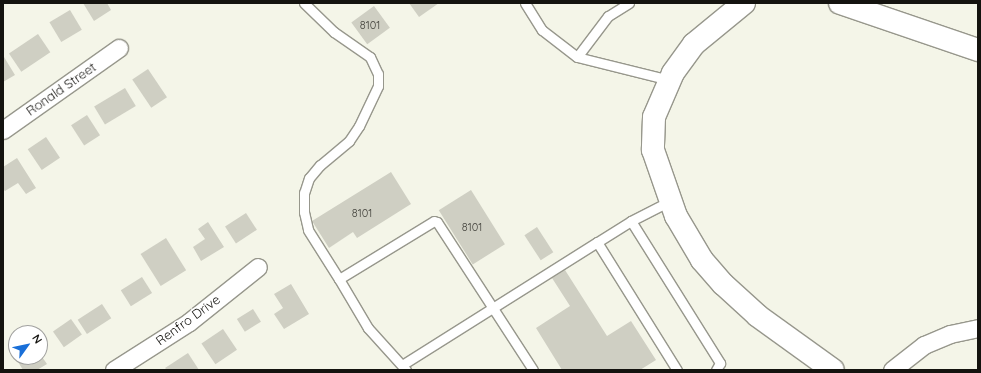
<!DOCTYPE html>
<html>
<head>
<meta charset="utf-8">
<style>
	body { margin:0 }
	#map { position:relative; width:981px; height:373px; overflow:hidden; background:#f4f5e8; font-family:Quicksand,sans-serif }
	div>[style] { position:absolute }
	.building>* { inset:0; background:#cfcfc3; transform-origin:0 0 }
	.roads { filter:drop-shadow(1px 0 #97978c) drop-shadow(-1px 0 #97978c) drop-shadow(0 1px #97978c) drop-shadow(0 -1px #97978c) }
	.lane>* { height:9px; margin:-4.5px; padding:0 4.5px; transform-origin:4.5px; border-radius:4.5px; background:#fff }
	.street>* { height:17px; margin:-8.5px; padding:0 8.5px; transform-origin:8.5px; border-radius:8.5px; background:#fff }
	.secondary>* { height:22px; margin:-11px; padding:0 11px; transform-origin:11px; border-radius:11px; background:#fff }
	span { translate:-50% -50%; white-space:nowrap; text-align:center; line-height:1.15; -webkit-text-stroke:3px #fff; paint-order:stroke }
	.number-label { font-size:11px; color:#43423c }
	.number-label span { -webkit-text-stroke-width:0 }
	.street-label { font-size:13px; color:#14130f }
	.frame { position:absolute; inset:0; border:4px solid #14130f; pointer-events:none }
	.north { position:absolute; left:8px; top:325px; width:40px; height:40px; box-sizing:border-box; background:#fff; border:1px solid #a1a19f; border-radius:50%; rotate:57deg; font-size:11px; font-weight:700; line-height:16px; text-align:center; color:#14130f }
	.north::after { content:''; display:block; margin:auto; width:14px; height:18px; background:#196fd8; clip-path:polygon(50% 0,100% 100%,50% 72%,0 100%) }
</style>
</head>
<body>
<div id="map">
	<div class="building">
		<i style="clip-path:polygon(83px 3px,107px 3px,111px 10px,94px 21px)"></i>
		<i style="clip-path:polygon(409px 3px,439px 3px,419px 17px)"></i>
		<i style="left:374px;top:6px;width:27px;height:28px;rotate:54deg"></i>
		<i style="left:70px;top:10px;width:23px;height:24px;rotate:59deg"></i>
		<i style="left:38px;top:34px;width:22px;height:35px;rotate:56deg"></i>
		<i style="clip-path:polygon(4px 57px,15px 75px,3px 82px,3px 58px)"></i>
		<i style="left:148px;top:69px;width:34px;height:19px;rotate:56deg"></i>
		<i style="left:125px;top:88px;width:21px;height:36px;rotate:59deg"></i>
		<i style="left:87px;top:115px;width:24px;height:19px;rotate:57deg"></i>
		<i style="left:46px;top:137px;width:25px;height:22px;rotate:56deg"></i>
		<i style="clip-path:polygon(17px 158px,36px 188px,26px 194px,18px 183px,5px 191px,3px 189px,3px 167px)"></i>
		<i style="clip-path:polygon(391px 172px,411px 204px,357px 238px,353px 232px,329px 248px,312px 221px)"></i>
		<i style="left:471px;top:190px;width:64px;height:38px;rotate:58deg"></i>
		<i style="left:246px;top:213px;width:20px;height:25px;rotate:57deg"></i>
		<i style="clip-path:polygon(208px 222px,224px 247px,201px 261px,193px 247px,205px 239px,198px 229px)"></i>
		<i style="left:537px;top:227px;width:30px;height:15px;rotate:57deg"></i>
		<i style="left:166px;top:238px;width:38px;height:30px;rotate:58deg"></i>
		<i style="clip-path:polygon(565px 270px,607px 336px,631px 321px,656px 360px,640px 370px,562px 370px,536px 328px,570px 306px,552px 278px)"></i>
		<i style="left:142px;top:277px;width:19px;height:25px;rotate:58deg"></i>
		<i style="clip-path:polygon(291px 284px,309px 314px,284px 329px,274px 314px,283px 308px,274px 294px)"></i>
		<i style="left:102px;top:304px;width:17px;height:29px;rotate:57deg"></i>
		<i style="left:253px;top:309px;width:15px;height:19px;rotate:58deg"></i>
		<i style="left:71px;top:319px;width:19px;height:22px;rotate:55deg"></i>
		<i style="left:223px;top:329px;width:25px;height:26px;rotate:56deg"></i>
		<i style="clip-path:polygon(188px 353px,199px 370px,167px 370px,165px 368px)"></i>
		<i style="clip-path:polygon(40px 354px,47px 364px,37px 370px,23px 370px,15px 357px,40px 357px)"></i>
	</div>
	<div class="roads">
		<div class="lane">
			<i style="left:304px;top:3px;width:42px;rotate:44deg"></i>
			<i style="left:334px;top:32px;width:44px;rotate:34.8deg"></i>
			<i style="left:370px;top:57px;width:19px;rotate:65deg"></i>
			<i style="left:378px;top:74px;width:12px;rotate:90deg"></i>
			<i style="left:378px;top:86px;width:44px;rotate:115.4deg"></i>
			<i style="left:359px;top:126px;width:18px;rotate:124deg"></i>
			<i style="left:349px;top:141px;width:38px;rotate:140deg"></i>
			<i style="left:320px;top:165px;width:17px;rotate:130deg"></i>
			<i style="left:309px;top:178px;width:16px;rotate:108deg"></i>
			<i style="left:304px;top:193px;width:19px;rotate:90deg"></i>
			<i style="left:304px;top:212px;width:18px;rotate:77deg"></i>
			<i style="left:308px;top:230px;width:58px;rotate:57.7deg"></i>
			<i style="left:525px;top:3px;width:32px;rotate:58deg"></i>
			<i style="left:542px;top:30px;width:44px;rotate:37.6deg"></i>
			<i style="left:629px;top:3px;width:25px;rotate:148deg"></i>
			<i style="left:608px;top:16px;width:51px;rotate:127.1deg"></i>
			<i style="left:577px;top:57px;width:95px;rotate:14deg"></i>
			<i style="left:670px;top:201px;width:44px;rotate:152.9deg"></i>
			<i style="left:631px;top:221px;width:40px;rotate:148deg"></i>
			<i style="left:597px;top:242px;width:151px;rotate:58deg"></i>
			<i style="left:631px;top:221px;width:168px;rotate:57.9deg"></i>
			<i style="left:720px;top:363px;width:8px;rotate:120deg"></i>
			<i style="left:402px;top:365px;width:231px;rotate:-32.2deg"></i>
			<i style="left:406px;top:370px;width:57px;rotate:-132.1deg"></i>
			<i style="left:368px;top:328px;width:57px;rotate:-120.6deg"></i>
			<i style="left:339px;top:279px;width:111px;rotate:-31.4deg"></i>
			<i style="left:434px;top:221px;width:3px;rotate:18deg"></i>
			<i style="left:437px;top:222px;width:176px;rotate:57deg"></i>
		</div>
		<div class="street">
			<i style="left:3px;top:130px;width:142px;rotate:-35.3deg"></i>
			<i style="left:114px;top:370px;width:89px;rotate:-32.6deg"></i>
			<i style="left:189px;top:322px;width:88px;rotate:-38.6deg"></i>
			<i style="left:892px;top:370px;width:41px;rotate:-38deg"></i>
			<i style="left:924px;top:345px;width:28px;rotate:-23deg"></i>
			<i style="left:950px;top:334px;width:29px;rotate:-12deg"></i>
		</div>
		<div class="secondary">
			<i style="left:744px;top:3px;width:65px;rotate:140.6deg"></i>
			<i style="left:694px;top:44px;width:36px;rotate:126deg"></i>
			<i style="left:673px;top:73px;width:48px;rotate:113.4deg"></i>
			<i style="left:654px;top:117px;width:33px;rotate:92deg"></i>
			<i style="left:653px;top:150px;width:70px;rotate:70.8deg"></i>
			<i style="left:676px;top:216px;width:51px;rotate:59.4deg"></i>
			<i style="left:702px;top:260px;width:32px;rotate:49deg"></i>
			<i style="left:723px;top:284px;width:47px;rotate:42.4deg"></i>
			<i style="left:758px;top:316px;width:92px;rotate:35.8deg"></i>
			<i style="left:840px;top:3px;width:146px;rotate:18.8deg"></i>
		</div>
	</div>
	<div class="number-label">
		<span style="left:370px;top:25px">8101</span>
		<span style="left:362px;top:213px">8101</span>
		<span style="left:472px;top:227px">8101</span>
	</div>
	<div class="street-label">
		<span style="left:61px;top:89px;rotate:-35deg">Ronald Street</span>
		<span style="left:188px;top:320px;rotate:-36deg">Renfro Drive</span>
	</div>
	<div class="frame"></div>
	<div class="north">N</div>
</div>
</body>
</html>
